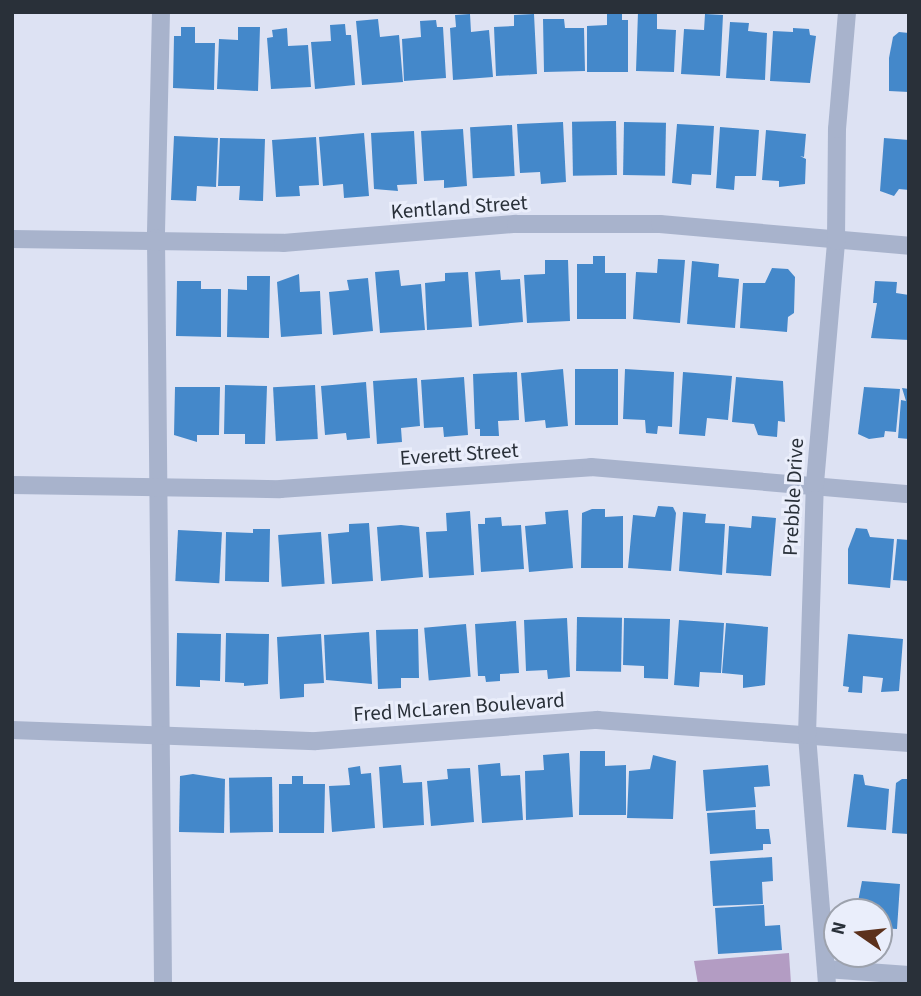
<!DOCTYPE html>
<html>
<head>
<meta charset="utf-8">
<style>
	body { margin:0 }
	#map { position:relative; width:921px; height:996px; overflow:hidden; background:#dde2f3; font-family:"Source Sans 3",sans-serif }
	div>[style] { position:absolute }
	.green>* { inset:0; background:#b39cc3 }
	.building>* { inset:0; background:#4488ca; transform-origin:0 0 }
	.minor>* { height:18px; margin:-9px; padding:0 9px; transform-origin:9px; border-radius:9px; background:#a8b3cc }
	span { translate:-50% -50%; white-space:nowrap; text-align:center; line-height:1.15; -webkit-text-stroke:6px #eaeefb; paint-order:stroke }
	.street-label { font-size:21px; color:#293039 }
	.frame { position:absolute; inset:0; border:14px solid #293039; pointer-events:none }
	.north { position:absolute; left:823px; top:898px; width:70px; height:70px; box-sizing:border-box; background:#eaeefb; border:2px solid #9da2ad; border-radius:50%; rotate:284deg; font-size:19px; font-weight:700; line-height:28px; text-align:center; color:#293039 }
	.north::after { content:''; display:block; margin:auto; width:24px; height:32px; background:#5c311c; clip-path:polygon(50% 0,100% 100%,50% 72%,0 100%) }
</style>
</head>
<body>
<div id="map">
	<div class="green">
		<i style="clip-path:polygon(789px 953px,791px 984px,698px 984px,694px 961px)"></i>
	</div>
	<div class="building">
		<i style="clip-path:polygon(607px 12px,622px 12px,622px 20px,628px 20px,628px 72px,587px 72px,587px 26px,607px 25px)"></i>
		<i style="clip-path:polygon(638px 12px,657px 12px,657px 29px,676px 30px,674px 72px,636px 71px)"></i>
		<i style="clip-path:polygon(470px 14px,471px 32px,489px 30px,493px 77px,453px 80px,450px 28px,456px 27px,455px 15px)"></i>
		<i style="clip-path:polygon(534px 14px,537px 74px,496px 76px,494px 27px,514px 26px,514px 15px)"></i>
		<i style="clip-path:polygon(705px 14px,723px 15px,720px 76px,681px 74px,684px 29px,704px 30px)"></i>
		<i style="clip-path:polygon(378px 19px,380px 37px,399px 35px,403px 82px,362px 85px,356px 21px)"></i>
		<i style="clip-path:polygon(543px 19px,564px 19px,565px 28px,584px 28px,585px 71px,544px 72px)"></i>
		<i style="clip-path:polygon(436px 20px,437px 27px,443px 27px,446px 78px,404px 81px,402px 39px,421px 37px,420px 21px)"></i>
		<i style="clip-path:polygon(730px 22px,749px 23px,748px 31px,767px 33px,765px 80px,726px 78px)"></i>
		<i style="clip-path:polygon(345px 24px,346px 35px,351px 35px,355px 85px,315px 89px,311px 42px,331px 41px,330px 25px)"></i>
		<i style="clip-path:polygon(181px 27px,195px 27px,195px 43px,215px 43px,214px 90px,173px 88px,174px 36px,181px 36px)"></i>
		<i style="clip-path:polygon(238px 27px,260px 27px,258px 91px,217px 89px,219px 39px,238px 40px)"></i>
		<i style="clip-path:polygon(287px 28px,288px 46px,308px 45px,311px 87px,271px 89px,267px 38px,273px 37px,272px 30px)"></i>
		<i style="clip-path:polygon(793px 28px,809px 29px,810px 35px,816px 36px,810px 83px,770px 81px,773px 31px,793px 32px)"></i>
		<i style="clip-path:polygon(899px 32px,909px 33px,909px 92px,889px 91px,889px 58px,893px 37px)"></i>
		<i style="left:616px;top:121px;width:54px;height:44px;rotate:89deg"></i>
		<i style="clip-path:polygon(563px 122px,566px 182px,541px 184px,540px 172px,520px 173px,517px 124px)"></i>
		<i style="left:624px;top:122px;width:42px;height:53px;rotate:1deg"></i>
		<i style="clip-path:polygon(677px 124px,714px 126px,711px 175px,692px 174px,691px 185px,672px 183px)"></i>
		<i style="left:512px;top:125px;width:51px;height:42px;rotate:87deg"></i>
		<i style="clip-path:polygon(720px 127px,759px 130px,756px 176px,735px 176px,734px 190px,716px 188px)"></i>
		<i style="clip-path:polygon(463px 129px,467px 186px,444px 188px,444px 180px,424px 181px,421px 131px)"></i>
		<i style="clip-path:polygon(766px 130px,806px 134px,804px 157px,800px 156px,806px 159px,805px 184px,779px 187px,779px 181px,762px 180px)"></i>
		<i style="clip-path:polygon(414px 131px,417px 184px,397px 185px,398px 191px,374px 189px,371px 133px)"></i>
		<i style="clip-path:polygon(364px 133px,369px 196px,344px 198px,343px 184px,323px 186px,319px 137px)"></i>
		<i style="clip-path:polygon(174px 136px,218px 138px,216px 187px,197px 186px,196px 201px,171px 200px)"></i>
		<i style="clip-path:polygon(316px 137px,319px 185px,299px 186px,300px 196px,276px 197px,272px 140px)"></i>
		<i style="clip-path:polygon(220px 138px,265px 139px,263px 201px,239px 200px,240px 186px,218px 186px)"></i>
		<i style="clip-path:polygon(884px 138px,909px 140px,909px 190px,899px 189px,894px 196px,880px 191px)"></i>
		<i style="clip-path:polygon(593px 256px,605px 256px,605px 273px,626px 273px,626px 319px,577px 319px,577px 264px,593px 264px)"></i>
		<i style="clip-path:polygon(658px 259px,685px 260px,680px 323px,633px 319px,636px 272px,657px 273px)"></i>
		<i style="clip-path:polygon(545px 260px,568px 260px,570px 321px,527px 323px,524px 275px,545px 274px)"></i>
		<i style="clip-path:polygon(692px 261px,719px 264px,718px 277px,739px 279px,735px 328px,687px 324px)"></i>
		<i style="clip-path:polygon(772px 268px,788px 269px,795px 277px,794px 313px,788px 317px,787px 332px,740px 328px,743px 283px,765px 283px)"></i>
		<i style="clip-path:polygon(399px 270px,401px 286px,421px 284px,425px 330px,380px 333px,375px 272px)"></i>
		<i style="clip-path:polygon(500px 270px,501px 280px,520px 279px,523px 322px,479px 326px,475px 272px)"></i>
		<i style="clip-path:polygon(468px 272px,472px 327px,427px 330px,425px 283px,445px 281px,445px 273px)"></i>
		<i style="clip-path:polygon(299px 274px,300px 292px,320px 291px,322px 334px,281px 337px,277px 282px)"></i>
		<i style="clip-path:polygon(247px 276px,270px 276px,269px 338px,227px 337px,228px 289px,247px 290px)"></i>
		<i style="clip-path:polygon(368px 278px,373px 331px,333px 335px,329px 292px,349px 290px,347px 280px)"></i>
		<i style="clip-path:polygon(177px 281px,201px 281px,201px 289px,221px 289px,221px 337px,176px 336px)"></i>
		<i style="clip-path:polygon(875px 281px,897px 282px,896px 293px,909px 295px,909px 340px,871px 338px,877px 303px,873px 303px)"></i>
		<i style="clip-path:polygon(563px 369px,568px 426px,546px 428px,545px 420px,525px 422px,521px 373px)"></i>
		<i style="left:575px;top:369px;width:43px;height:56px"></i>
		<i style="clip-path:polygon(625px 369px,674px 372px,672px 427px,658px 426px,657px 434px,646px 433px,645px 420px,623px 419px)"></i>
		<i style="clip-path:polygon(517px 372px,519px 420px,498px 421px,499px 436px,480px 436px,480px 429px,475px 429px,473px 374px)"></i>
		<i style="clip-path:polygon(683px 372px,732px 376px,728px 420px,707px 418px,705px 436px,679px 434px)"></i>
		<i style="clip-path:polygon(464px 377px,468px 435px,444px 437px,443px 427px,424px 428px,421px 380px)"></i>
		<i style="clip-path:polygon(736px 377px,783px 381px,785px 422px,778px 421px,777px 437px,758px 435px,754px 424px,732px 422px)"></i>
		<i style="clip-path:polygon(417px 378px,420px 426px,401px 428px,402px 442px,377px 444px,373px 381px)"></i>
		<i style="clip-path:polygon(366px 382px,370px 438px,347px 440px,346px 433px,325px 435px,321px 386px)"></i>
		<i style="clip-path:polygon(225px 385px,267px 386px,265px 444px,245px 444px,245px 434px,224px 434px)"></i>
		<i style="left:315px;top:385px;width:54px;height:42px;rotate:87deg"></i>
		<i style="clip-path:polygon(175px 387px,220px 387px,219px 435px,197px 435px,197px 442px,174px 435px)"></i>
		<i style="clip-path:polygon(864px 387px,900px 389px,896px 432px,885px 431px,884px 437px,869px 439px,858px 434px)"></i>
		<i style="clip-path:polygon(902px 388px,909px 389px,909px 439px,898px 438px,901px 400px,906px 401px)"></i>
		<i style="clip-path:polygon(658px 506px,673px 507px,676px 513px,671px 571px,628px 568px,633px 515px,655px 517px)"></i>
		<i style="clip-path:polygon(592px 509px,605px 509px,605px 517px,623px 516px,623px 568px,581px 568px,582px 513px)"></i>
		<i style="clip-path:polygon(568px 510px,573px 568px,529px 572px,525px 526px,546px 524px,545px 512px)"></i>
		<i style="clip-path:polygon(470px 511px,474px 575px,429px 578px,426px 532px,447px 531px,446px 513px)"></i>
		<i style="clip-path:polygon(683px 512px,706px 514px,705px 523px,725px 524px,722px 575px,679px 571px)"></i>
		<i style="clip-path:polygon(752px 516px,776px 518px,771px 576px,726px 573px,729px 526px,751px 528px)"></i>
		<i style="clip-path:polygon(501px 517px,502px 526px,521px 525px,524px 569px,481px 572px,478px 524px,485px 524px,485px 518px)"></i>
		<i style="clip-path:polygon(369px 523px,373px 581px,332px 584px,328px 534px,349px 532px,349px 524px)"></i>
		<i style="clip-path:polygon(401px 525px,419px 527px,423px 577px,381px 581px,377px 527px)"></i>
		<i style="clip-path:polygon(856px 528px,867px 529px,870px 537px,894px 539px,890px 588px,848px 584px,848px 549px)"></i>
		<i style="clip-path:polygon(253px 529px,270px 529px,269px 582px,225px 581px,226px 532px,253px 533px)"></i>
		<i style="left:178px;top:530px;width:44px;height:51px;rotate:3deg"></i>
		<i style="left:321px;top:532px;width:52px;height:43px;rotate:86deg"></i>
		<i style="clip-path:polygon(897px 539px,909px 540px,909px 581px,893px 580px)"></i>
		<i style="left:577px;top:617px;width:45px;height:54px;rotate:1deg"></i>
		<i style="clip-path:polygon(567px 618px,570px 677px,548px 679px,547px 670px,526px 671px,524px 620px)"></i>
		<i style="clip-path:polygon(624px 618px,670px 619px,668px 679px,644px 678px,644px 666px,623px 665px)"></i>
		<i style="clip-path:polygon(679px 620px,724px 623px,721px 673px,700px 672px,699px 687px,674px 685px)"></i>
		<i style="clip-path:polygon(516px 621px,519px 673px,500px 674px,500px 681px,486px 682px,485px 676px,478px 676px,475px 624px)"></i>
		<i style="clip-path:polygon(726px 623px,768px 627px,765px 685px,743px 688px,743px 675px,722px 673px)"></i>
		<i style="left:466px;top:624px;width:53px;height:42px;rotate:85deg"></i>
		<i style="clip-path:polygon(418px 629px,419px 678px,401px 678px,401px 688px,378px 689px,376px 630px)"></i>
		<i style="clip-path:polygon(369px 632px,372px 684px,326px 680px,324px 635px)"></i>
		<i style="clip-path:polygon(177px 633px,221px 634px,220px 681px,200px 680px,200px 687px,176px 686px)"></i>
		<i style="clip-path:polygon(226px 633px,269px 634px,268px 684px,244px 686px,244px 683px,225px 682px)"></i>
		<i style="clip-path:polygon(321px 634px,324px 683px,304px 684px,304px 697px,280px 699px,277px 637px)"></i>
		<i style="clip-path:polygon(848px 634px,903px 639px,899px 691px,881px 692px,883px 678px,863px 676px,862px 693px,848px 692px,849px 687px,843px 686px)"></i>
		<i style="clip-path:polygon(580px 751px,605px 751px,605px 766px,626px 765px,626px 815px,579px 815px)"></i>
		<i style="clip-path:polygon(569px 753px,573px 817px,526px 820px,525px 771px,544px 770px,543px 755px)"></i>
		<i style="clip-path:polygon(653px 755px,676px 761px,673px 819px,627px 818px,629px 771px,650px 769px)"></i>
		<i style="clip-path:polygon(500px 763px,501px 776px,520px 775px,523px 820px,482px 823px,478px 765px)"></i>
		<i style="clip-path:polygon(401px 765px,403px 783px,422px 782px,424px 825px,383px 828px,379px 767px)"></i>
		<i style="clip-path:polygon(768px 765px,770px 786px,754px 787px,756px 807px,706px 811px,703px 770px)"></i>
		<i style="clip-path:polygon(360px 766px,361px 774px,371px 773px,375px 828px,332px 832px,329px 786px,350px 785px,348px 768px)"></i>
		<i style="clip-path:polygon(470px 768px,474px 822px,431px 826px,427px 781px,448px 779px,447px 769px)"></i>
		<i style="clip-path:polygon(193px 774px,225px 779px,224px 833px,179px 832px,180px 776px)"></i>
		<i style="clip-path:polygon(854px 774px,863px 775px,865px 785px,889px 789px,886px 830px,847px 827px)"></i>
		<i style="clip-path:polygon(292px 776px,303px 776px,303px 784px,325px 784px,324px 833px,279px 833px,279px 784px,292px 784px)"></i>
		<i style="left:272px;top:777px;width:55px;height:43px;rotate:89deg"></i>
		<i style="clip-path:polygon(902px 779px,909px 779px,909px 834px,892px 833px,896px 783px)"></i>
		<i style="clip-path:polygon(755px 810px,756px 829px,769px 829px,771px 844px,763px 844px,763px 850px,710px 854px,707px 813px)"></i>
		<i style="clip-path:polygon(772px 857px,773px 881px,762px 882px,763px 904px,713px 906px,710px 861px)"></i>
		<i style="clip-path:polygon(862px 881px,900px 884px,897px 929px,879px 928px,879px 912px,856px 912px)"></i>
		<i style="clip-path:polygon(764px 905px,765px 926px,780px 925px,782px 950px,718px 954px,715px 908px)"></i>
	</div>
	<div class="minor">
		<i style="left:161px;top:12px;width:226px;rotate:91.3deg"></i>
		<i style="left:156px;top:238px;width:746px;rotate:89.46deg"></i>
		<i style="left:12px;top:239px;width:271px;rotate:0.8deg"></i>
		<i style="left:283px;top:243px;width:234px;rotate:-4.7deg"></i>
		<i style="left:516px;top:224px;width:144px"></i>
		<i style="left:660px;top:224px;width:250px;rotate:5deg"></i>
		<i style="left:12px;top:485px;width:268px;rotate:0.9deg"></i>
		<i style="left:280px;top:489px;width:312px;rotate:-4deg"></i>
		<i style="left:591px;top:467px;width:319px;rotate:4.9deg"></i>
		<i style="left:12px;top:730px;width:304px;rotate:2.1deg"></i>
		<i style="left:316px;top:741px;width:282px;rotate:-4.3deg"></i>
		<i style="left:597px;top:720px;width:313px;rotate:4.2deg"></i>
		<i style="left:826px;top:969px;width:83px;rotate:4.1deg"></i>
		<i style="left:827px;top:984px;width:250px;rotate:-94.6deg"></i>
		<i style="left:807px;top:735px;width:252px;rotate:-88.2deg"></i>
		<i style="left:815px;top:483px;width:243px;rotate:-85deg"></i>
		<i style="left:836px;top:241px;width:112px;rotate:-89.5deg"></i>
		<i style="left:837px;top:129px;width:117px;rotate:-85.1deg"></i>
	</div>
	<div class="street-label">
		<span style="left:459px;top:207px;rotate:-4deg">Kentland Street</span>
		<span style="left:459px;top:454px;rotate:-4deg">Everett Street</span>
		<span style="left:793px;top:497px;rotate:-87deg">Prebble Drive</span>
		<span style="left:459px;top:707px;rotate:-4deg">Fred McLaren Boulevard</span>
	</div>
	<div class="frame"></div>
	<div class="north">N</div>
</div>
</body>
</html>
